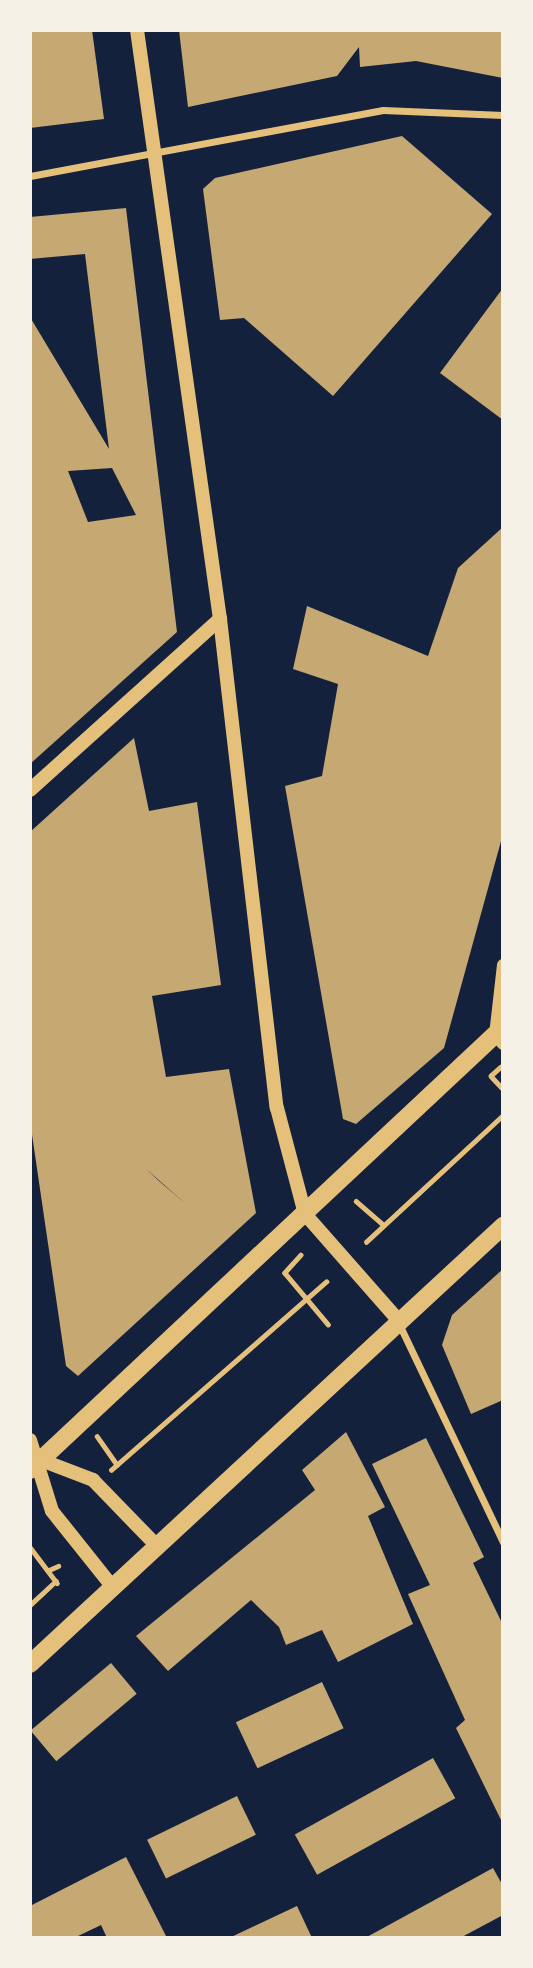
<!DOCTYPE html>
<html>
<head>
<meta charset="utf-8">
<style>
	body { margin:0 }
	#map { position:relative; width:533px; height:1968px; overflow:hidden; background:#14213d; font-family:"Nunito Sans",sans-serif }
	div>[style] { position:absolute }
	.building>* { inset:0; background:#c6a872; transform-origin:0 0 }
	.path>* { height:4.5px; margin:-2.25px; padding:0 2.25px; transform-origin:2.25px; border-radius:2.25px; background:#e5c07b }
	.minor>* { height:7px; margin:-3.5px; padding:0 3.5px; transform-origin:3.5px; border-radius:3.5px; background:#e5c07b }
	.tertiary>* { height:12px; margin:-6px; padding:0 6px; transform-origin:6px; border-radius:6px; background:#e5c07b }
	.secondary>* { height:14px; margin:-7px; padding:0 7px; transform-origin:7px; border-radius:7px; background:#e5c07b }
	.primary>* { height:18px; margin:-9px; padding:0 9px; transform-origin:9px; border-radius:9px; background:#e5c07b }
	span { translate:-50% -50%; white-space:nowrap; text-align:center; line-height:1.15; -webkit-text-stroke:7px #f6f1e7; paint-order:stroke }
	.frame { position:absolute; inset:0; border:32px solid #f6f1e7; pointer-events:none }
</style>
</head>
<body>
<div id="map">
	<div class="building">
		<i style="clip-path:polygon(30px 30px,92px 30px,104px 119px,30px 128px)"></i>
		<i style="clip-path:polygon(179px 30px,503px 30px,503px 78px,416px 61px,360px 67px,359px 47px,337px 76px,188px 107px)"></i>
		<i style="clip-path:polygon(402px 136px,492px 214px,333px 396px,244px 318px,220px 320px,203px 189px,215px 178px)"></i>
		<i style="clip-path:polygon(evenodd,126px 208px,177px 632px,30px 764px,30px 317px,109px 449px,85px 254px,30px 259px,30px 217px,126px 208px,112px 468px,136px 515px,88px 522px,68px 471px,112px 468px)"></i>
		<i style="clip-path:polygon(503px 288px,503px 420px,440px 373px)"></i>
		<i style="clip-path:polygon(503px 527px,503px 834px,444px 1048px,356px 1124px,343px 1119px,285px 786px,322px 776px,338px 684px,293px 669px,307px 606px,428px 656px,458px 568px)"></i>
		<i style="clip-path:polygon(evenodd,134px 738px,149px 811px,197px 802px,221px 985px,152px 996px,166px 1077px,229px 1069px,256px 1213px,78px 1376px,66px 1366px,30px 1121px,30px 832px,134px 738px,145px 1168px,187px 1205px,159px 1181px,145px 1168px)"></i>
		<i style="clip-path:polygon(503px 1269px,503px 1400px,471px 1414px,442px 1345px,452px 1315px)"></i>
		<i style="clip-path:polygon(346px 1432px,385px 1507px,368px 1516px,413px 1624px,338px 1662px,322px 1630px,286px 1645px,279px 1627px,251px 1600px,168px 1671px,136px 1636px,315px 1490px,302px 1470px)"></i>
		<i style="clip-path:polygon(426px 1438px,484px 1557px,473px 1563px,503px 1625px,503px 1824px,456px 1728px,465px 1720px,408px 1594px,430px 1585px,372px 1464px)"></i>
		<i style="left:111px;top:1663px;width:40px;height:105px;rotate:50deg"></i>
		<i style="left:322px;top:1682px;width:51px;height:95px;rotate:65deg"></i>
		<i style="left:433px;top:1758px;width:46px;height:158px;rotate:61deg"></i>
		<i style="left:237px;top:1796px;width:43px;height:100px;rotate:64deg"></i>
		<i style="clip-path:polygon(126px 1857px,167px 1938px,107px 1938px,101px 1925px,74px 1938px,30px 1938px,30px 1906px)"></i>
		<i style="clip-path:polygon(493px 1868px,503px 1886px,503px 1915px,460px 1938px,365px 1938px)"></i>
		<i style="clip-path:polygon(297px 1906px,312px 1938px,229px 1938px)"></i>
	</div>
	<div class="path">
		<i style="left:501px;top:1067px;width:13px;rotate:138deg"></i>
		<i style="left:491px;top:1076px;width:18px;rotate:47deg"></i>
		<i style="left:356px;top:1201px;width:35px;rotate:41deg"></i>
		<i style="left:366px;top:1242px;width:187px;rotate:-42.8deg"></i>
		<i style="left:301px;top:1255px;width:24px;rotate:132deg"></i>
		<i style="left:285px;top:1273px;width:67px;rotate:49.9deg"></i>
		<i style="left:97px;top:1436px;width:35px;rotate:55deg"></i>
		<i style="left:111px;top:1470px;width:286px;rotate:-41.2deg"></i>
		<i style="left:30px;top:1547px;width:45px;rotate:53.1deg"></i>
		<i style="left:49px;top:1570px;width:10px;rotate:-24deg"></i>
		<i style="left:30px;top:1605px;width:35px;rotate:-43deg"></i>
	</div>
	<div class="minor">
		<i style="left:30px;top:176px;width:359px;rotate:-10.6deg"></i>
		<i style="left:383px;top:110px;width:120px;rotate:2.4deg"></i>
		<i style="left:399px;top:1324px;width:242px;rotate:64.5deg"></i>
	</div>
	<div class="tertiary">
		<i style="left:503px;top:965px;width:70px;rotate:96.5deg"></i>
		<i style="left:495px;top:1035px;width:12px;rotate:48deg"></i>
	</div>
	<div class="secondary">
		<i style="left:137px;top:30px;width:595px;rotate:81.98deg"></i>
		<i style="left:220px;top:619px;width:492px;rotate:83.4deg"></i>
		<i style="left:277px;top:1108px;width:110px;rotate:75.2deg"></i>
		<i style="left:305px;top:1214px;width:141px;rotate:48.7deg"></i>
		<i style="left:30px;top:790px;width:256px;rotate:-42deg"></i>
		<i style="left:30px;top:1440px;width:74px;rotate:72.8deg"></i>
		<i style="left:52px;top:1511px;width:95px;rotate:51.4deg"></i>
		<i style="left:41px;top:1460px;width:56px;rotate:21deg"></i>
		<i style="left:93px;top:1480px;width:89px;rotate:45.9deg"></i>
	</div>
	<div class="primary">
		<i style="left:30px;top:1470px;width:648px;rotate:-43.12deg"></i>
		<i style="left:30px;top:1664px;width:645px;rotate:-42.8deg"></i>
	</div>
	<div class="frame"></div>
</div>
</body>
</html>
